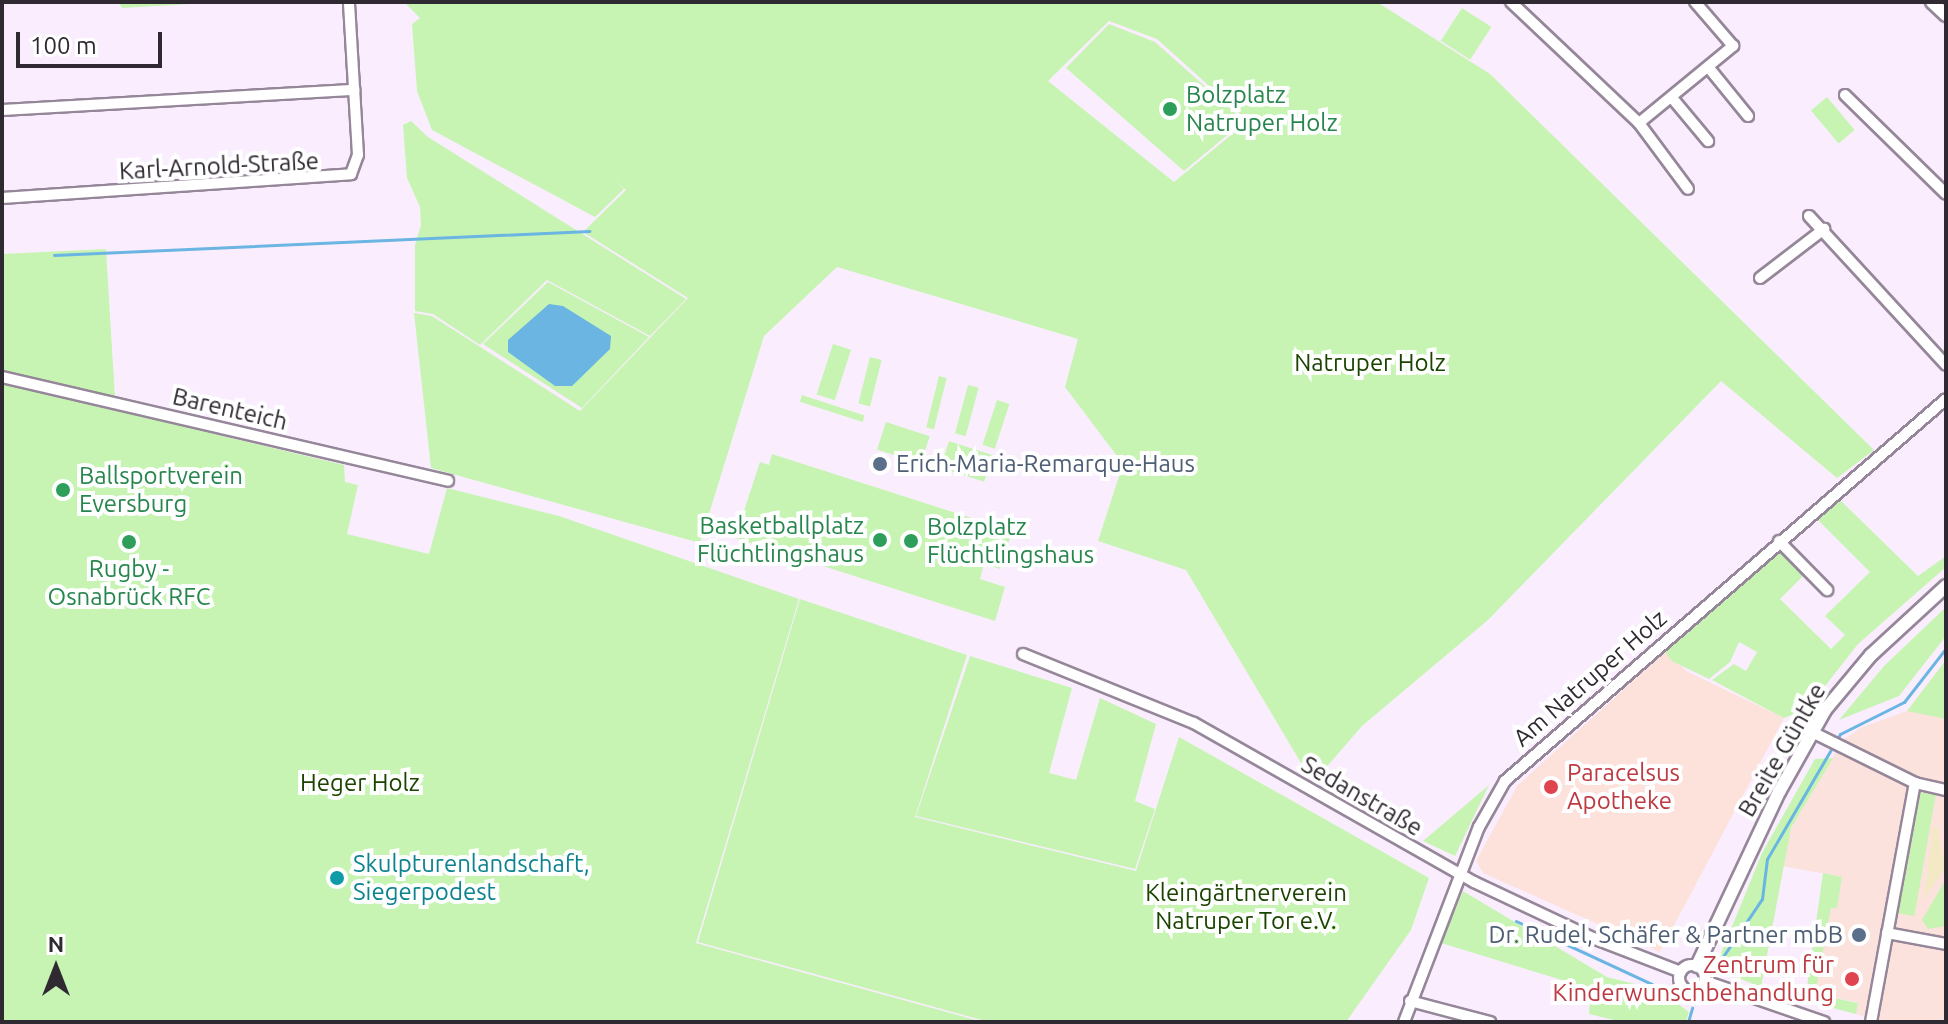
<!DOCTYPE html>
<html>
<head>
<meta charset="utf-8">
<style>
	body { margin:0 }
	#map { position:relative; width:1948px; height:1024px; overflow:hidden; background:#faeefe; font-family:Ubuntu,sans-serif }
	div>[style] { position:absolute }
	.commercial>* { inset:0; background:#fce2dc }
	.medical>* { inset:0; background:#fce2db }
	.green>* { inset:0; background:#c7f4b3; transform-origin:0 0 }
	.sand>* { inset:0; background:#f3e9c4 }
	.water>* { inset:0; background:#6ab5e2 }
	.stream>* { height:3px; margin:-1.5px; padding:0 1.5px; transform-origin:1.5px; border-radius:1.5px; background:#6ab5e2 }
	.roads { filter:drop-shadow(2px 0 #958799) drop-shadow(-2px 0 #958799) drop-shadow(0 2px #958799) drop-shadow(0 -2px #958799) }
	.minor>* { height:10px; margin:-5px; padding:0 5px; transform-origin:5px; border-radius:5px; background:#fff }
	.minor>.ring { margin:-5px; padding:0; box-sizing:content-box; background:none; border:10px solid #fff; border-radius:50% }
	.tertiary>* { height:12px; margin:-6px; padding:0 6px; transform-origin:6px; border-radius:6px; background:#fff }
	.dots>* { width:22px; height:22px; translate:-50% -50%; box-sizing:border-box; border:4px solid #fff; border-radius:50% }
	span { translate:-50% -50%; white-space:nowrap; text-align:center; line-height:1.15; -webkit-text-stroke:8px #fff; paint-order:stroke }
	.leisure-label { font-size:24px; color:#27864d }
	.left { translate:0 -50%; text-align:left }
	.right { translate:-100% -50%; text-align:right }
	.street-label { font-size:24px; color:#2f2931 }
	.park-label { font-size:24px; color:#1b4400 }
	.service-label { font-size:24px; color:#4e5e75 }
	.health-label { font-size:24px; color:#be3a42 }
	.culture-label { font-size:24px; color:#0d838f }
	.frame { position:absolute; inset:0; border:4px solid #2f2931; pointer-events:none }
	.north { position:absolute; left:16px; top:928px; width:80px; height:80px; -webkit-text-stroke:6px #fff; paint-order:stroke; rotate:0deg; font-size:22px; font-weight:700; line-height:32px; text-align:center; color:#2f2931 }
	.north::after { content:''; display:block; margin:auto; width:28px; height:36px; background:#2f2931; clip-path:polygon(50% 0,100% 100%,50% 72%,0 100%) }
	.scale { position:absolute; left:16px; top:32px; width:146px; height:36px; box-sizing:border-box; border:4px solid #2f2931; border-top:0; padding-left:10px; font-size:24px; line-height:28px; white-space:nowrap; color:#2f2931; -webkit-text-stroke:6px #fff; paint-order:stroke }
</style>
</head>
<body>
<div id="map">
	<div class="commercial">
		<i style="clip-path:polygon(1946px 660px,1946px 1022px,1883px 1022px,1856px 1014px,1857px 1002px,1814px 994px,1831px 907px,1836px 908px,1842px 877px,1782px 866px,1791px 828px,1843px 740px,1860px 728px,1907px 711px)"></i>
	</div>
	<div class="medical">
		<i style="clip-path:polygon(1665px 652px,1688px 672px,1784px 718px,1660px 952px,1483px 873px,1476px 861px,1517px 786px)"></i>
	</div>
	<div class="green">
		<i style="clip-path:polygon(118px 2px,191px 2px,191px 4px,122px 8px)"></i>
		<i style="clip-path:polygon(evenodd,404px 2px,1377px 2px,1490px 74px,1874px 450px,1837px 478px,1721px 381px,1488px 620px,1362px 726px,1317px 778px,1307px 773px,1186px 570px,1098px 541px,1123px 464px,1065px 387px,1078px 339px,837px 267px,764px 336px,700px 543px,431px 468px,414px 313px,432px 316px,580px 411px,688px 298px,583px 232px,626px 190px,612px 178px,624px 189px,595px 217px,432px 130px,417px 91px,412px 24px,420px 18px,404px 2px,1109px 21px,1157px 39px,1248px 121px,1174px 182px,1048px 81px,1109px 21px)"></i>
		<i style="left:1462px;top:8px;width:35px;height:39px;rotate:33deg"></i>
		<i style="clip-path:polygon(1109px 24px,1155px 42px,1244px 121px,1184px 171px,1066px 68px)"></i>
		<i style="left:1827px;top:97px;width:43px;height:21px;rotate:50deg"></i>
		<i style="clip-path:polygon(411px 121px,428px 137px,686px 299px,650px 336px,547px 280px,480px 345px,433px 314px,415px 311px,415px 245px,421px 225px,420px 207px,407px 178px,403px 125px)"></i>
		<i style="clip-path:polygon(106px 249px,115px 398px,2px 372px,2px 254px)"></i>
		<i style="clip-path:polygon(548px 282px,649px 337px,582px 408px,483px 344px)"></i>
		<i style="left:833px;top:344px;width:19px;height:53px;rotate:18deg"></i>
		<i style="left:870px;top:357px;width:12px;height:48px;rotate:14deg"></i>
		<i style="left:939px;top:376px;width:8px;height:53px;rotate:14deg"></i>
		<i style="clip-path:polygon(2px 383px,344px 465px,345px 482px,358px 485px,347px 534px,429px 554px,447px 488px,559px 516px,799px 599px,696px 943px,983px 1022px,2px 1022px)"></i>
		<i style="left:968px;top:385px;width:11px;height:50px;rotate:15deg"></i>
		<i style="left:802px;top:395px;width:66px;height:7px;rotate:18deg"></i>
		<i style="left:997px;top:400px;width:13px;height:47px;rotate:18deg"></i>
		<i style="left:886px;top:422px;width:46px;height:29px;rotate:18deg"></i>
		<i style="left:949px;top:441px;width:46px;height:28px;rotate:18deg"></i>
		<i style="clip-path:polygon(772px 454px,1012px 531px,1000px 569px,984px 564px,980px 579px,1005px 587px,995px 621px,735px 538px,760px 462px,769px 465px)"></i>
		<i style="clip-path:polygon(1840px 500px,1918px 576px,1946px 556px,1946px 567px,1858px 644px,1807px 709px,1784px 718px,1712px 680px,1734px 664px,1746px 671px,1757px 652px,1739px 642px,1730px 662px,1709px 679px,1672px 661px,1665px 652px,1783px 550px,1806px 573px,1780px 599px,1831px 649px,1845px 635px,1825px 616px,1870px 572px,1818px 520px)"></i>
		<i style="clip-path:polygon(800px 599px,967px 655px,915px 817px,1136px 871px,1179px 737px,1429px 878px,1411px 930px,1346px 1022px,989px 1022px,698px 942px)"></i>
		<i style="clip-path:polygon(1946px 607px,1946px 636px,1899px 696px,1839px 720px,1884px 666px)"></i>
		<i style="clip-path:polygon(970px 656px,1072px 688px,1049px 773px,1076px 780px,1100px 698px,1156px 724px,1135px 801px,1155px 809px,1135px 869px,916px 816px)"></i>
		<i style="clip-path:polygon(1946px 660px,1946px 719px,1907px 711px)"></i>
		<i style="clip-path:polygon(1833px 758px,1791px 828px,1761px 987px,1728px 974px,1720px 956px,1762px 853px,1815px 759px)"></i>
		<i style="clip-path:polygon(1489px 785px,1455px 856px,1423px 841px)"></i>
		<i style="left:1919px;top:792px;width:17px;height:123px;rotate:10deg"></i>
		<i style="clip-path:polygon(1823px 873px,1842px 877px,1837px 908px,1831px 908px,1815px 994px,1858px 1003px,1856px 1014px,1805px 1001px)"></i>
		<i style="clip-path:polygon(1946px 879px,1946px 926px,1928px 929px,1922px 920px)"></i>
		<i style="clip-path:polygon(1463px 891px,1607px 977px,1659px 990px,1689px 1012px,1686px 1022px,1622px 1022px,1589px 1014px,1591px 989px,1441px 943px)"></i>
	</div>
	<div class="sand">
		<i style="clip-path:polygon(1937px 826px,1945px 868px,1924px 898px,1933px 828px)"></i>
	</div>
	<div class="water">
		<i style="clip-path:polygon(549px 304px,563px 306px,611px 336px,610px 349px,572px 386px,555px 386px,508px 352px,508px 340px)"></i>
	</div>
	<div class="stream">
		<i style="left:54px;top:255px;width:536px;rotate:-2.57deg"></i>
		<i style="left:1516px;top:921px;width:150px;rotate:24.9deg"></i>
		<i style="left:1722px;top:958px;width:71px;rotate:-55.9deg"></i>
		<i style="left:1762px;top:899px;width:40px;rotate:-82.9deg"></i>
		<i style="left:1767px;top:859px;width:145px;rotate:-59.7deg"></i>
		<i style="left:1840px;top:734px;width:72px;rotate:-26.6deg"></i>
		<i style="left:1904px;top:702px;width:68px;rotate:-52.1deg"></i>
		<i style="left:1688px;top:1022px;width:15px;rotate:-74deg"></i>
	</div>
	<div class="roads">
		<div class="minor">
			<i style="left:1511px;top:2px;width:176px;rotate:43.4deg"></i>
			<i style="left:1639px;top:123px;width:82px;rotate:53.4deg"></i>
			<i style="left:1709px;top:68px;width:62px;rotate:50.9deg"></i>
			<i style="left:1845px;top:95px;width:141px;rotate:44.4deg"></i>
			<i style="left:1673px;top:99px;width:55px;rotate:50.2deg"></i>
			<i style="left:2px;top:110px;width:353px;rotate:-3.3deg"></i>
			<i style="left:1639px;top:123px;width:122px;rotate:-39.3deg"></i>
			<i style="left:1733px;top:46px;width:58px;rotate:-130.8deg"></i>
			<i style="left:2px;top:198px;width:350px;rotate:-3.9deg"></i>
			<i style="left:351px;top:174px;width:20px;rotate:-70deg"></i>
			<i style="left:358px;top:155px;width:153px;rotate:-93.4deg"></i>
			<i style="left:1809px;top:216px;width:202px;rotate:47.4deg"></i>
			<i style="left:1760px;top:278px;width:81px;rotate:-37.4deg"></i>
			<i style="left:2px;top:377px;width:458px;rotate:13.1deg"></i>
			<i style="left:1779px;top:541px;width:69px;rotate:45.6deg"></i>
			<i style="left:1023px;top:654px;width:184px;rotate:22deg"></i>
			<i style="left:1194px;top:723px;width:322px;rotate:29.6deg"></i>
			<i style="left:1474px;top:882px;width:132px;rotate:25.2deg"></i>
			<i style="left:1593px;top:938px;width:94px;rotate:21.1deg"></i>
			<i style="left:1812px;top:732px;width:115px;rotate:26.3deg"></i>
			<i style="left:1915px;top:783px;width:32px;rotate:13deg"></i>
			<i style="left:1887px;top:933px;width:60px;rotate:10.6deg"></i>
			<i class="ring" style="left:1679px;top:965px;width:16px;height:16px"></i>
			<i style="left:1705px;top:981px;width:126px;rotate:19deg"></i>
			<i style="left:1410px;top:1001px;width:83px;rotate:14.7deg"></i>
			<i style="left:1404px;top:1022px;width:209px;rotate:-69deg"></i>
			<i style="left:1479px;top:827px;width:53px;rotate:-60.5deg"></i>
			<i style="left:1505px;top:781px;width:583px;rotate:-40.9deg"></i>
			<i style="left:1871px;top:1022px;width:243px;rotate:-79.6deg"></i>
		</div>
		<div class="tertiary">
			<i style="left:1932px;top:2px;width:19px;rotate:43deg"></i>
			<i style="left:1697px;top:966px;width:192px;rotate:-64.8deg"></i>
			<i style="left:1779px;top:792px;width:94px;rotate:-60.7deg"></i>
			<i style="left:1825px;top:710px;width:72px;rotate:-50.1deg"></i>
			<i style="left:1871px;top:655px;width:102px;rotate:-42.6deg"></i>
		</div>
	</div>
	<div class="dots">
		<i style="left:1170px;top:109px;background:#2e9e5b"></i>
		<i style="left:880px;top:464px;background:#5c6f8a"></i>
		<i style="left:63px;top:490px;background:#2e9e5b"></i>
		<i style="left:880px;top:540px;background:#2e9e5b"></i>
		<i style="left:911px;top:541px;background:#2e9e5b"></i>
		<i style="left:129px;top:542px;background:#2e9e5b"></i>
		<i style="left:1551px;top:787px;background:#e0444e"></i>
		<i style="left:337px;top:878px;background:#0f9aa8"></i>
		<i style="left:1859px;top:935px;background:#5c6f8a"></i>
		<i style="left:1852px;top:979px;background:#e0444e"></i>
	</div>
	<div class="leisure-label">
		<span class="left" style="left:1186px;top:109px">Bolzplatz<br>Natruper Holz</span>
		<span class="left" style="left:79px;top:490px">Ballsportverein<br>Eversburg</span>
		<span class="right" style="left:864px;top:540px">Basketballplatz<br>Flüchtlingshaus</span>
		<span class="left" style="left:927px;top:541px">Bolzplatz<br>Flüchtlingshaus</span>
		<span style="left:129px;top:583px">Rugby -<br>Osnabrück RFC</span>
	</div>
	<div class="street-label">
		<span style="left:219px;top:166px;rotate:-3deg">Karl-Arnold-Straße</span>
		<span style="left:230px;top:409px;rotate:13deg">Barenteich</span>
		<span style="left:1590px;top:678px;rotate:-41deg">Am Natruper Holz</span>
		<span style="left:1782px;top:750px;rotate:-60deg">Breite Güntke</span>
		<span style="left:1362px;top:796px;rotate:30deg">Sedanstraße</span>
	</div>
	<div class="park-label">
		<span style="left:1370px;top:363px">Natruper Holz</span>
		<span style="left:360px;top:783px">Heger Holz</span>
		<span style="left:1246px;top:907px">Kleingärtnerverein<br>Natruper Tor e.V.</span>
	</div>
	<div class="service-label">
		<span class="left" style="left:896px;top:464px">Erich-Maria-Remarque-Haus</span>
		<span class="right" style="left:1843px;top:935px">Dr. Rudel, Schäfer &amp; Partner mbB</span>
	</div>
	<div class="health-label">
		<span class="left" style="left:1567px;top:787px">Paracelsus<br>Apotheke</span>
		<span class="right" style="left:1834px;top:979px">Zentrum für<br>Kinderwunschbehandlung</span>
	</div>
	<div class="culture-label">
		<span class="left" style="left:353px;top:878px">Skulpturenlandschaft,<br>Siegerpodest</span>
	</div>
	<div class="frame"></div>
	<div class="north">N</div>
	<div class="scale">100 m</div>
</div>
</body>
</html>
